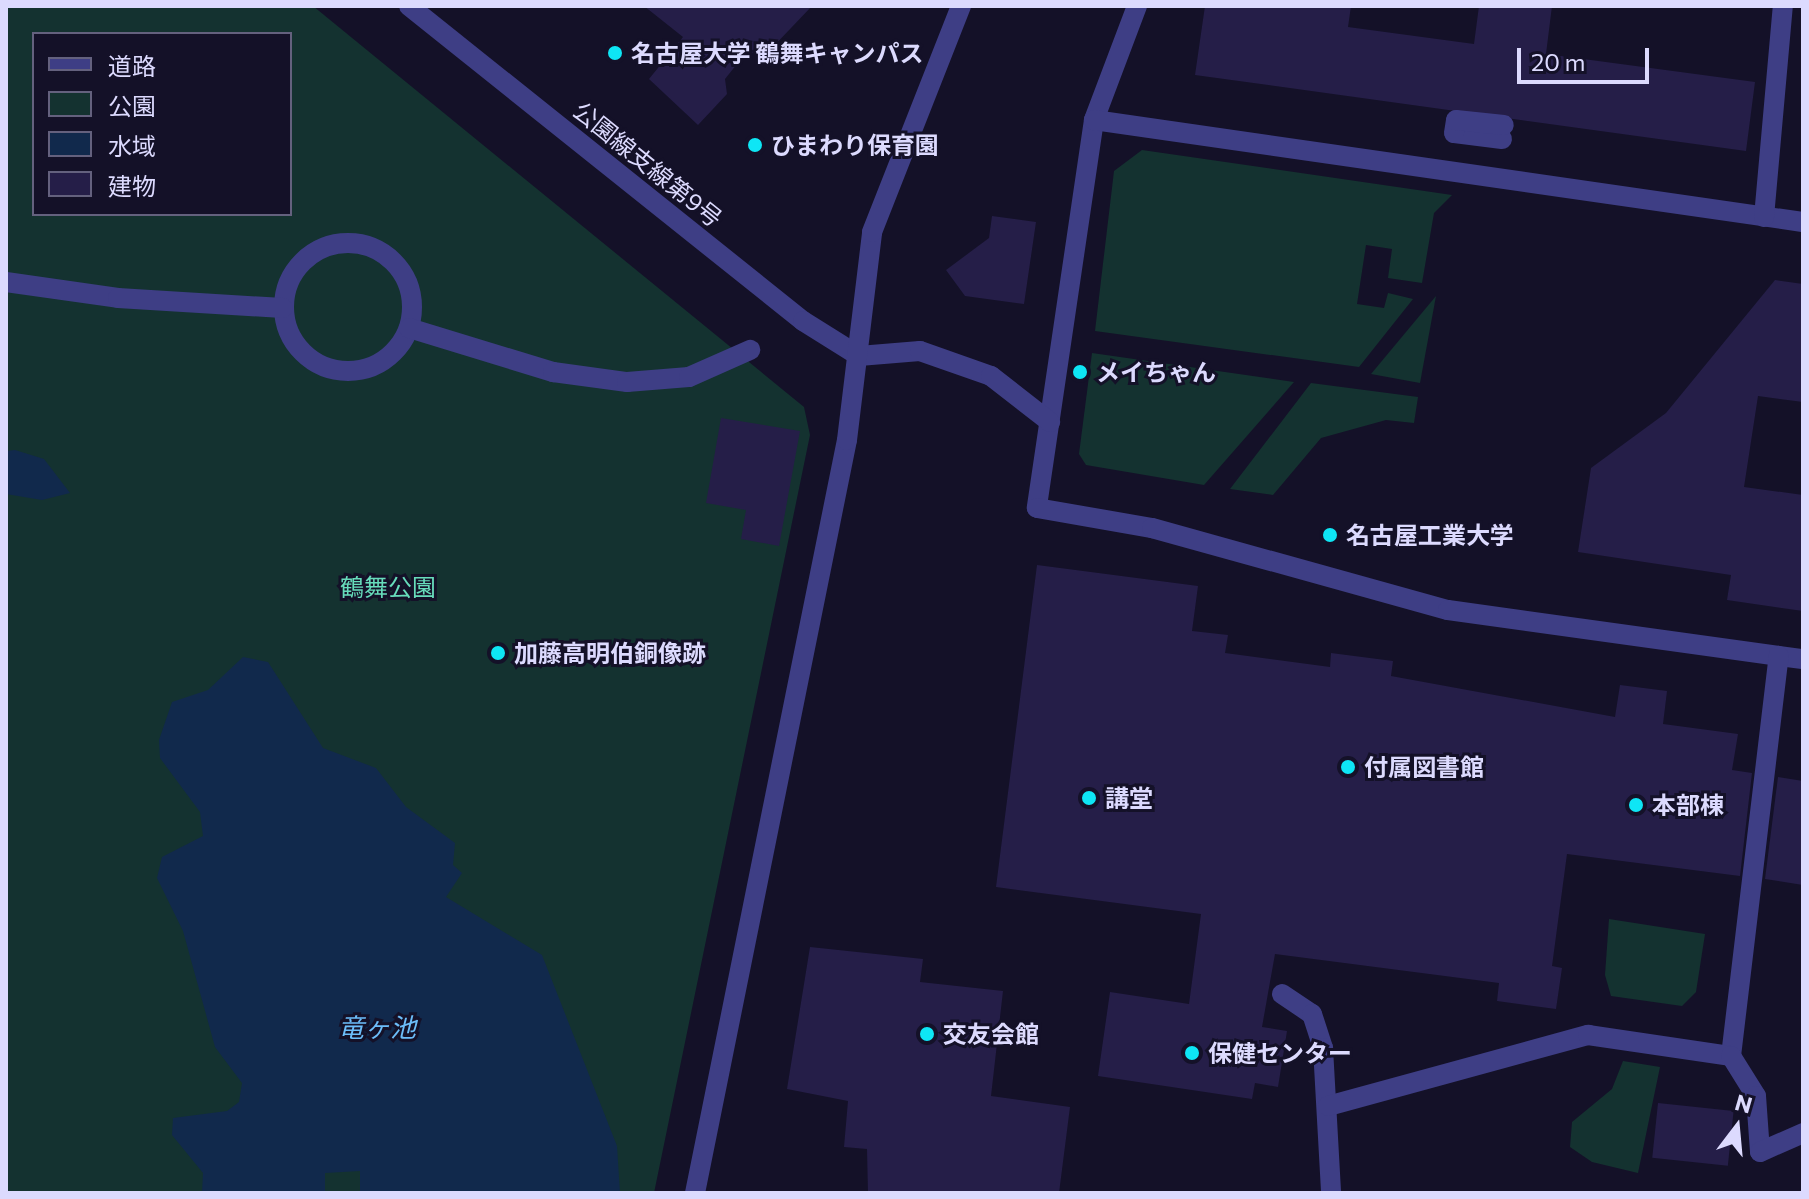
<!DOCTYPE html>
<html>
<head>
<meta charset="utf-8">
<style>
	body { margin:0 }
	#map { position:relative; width:1809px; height:1199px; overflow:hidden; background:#141128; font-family:Commissioner,"Noto Sans JP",sans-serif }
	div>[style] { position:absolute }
	.green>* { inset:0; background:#143230 }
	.water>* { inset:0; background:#11294c }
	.building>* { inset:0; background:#251e48; transform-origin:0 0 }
	.minor>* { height:20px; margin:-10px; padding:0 10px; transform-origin:10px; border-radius:10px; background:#3e3e85 }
	.minor>.ring { margin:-10px; padding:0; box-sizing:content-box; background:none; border:20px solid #3e3e85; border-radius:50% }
	.dots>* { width:22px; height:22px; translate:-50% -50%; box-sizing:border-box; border:4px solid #141128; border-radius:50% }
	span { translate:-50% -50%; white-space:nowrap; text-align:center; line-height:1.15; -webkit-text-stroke:6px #141128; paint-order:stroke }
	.poi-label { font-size:24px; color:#dcdafe; font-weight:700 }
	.left { translate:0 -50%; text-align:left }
	.street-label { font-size:24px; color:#dcdafe }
	.park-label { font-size:24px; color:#67dcbb }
	.water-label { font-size:26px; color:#6cbdf9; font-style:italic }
	.frame { position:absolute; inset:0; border:8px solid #dcdafe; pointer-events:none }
	.legend { position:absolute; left:32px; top:32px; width:260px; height:184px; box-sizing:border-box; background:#141128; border:2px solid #64617e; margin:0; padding:10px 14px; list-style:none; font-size:24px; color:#dcdafe }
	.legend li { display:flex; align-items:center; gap:16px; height:40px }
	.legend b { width:40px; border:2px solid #64617e }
	.north { position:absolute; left:1697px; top:1087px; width:80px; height:80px; -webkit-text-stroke:6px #141128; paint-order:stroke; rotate:16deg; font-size:22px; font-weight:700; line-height:32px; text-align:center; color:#dcdafe }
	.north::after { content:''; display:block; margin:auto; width:28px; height:36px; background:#dcdafe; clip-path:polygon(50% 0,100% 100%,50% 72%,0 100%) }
	.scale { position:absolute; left:1517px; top:48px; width:132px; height:36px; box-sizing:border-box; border:4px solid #dcdafe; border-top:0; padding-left:10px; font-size:24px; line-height:28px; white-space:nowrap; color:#dcdafe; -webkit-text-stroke:6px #141128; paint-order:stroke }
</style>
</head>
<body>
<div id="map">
	<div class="green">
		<i style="clip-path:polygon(evenodd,6px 6px,313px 6px,804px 407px,810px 435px,654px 1193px,6px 1193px,6px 6px,34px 34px,290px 34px,290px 214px,34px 214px,34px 34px)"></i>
		<i style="clip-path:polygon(1142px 150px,1452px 195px,1434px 213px,1422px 283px,1388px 278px,1392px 249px,1366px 245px,1357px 304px,1384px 308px,1388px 293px,1413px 299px,1359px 367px,1095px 331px,1114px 171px)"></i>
		<i style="clip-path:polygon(1436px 296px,1420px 383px,1371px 374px)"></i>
		<i style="clip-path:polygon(1092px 353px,1294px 382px,1204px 485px,1086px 465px,1079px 454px)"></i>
		<i style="clip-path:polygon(1311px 383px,1418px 397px,1414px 423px,1386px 420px,1321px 438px,1273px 495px,1230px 489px)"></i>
		<i style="clip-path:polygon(1609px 919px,1705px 934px,1696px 992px,1682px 1006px,1611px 996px,1605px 975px)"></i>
		<i style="clip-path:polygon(1623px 1061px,1660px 1067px,1638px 1173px,1592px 1162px,1570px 1147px,1572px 1122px,1612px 1089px)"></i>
	</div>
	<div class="water">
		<i style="clip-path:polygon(15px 450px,44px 459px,70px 493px,42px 500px,6px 494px,6px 451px)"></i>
		<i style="clip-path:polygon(243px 657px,268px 662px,323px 748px,376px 768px,406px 807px,455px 843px,453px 865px,462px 873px,446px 897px,542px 955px,617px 1146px,620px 1193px,360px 1193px,360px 1171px,325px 1173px,325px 1193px,202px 1193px,203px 1173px,172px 1135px,173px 1118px,227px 1111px,239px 1102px,242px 1083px,215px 1047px,183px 931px,157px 878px,162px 857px,203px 836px,200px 812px,160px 758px,159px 740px,172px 702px,208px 690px)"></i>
	</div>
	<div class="building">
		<i style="clip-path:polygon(644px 6px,812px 6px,770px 50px,745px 54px,725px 79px,727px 94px,698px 125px,649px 79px,683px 37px)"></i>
		<i style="clip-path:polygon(1205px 6px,1351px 6px,1348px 27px,1474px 44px,1479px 6px,1552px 6px,1546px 54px,1755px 82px,1746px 151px,1195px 75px)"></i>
		<i style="clip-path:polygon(992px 216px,1036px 222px,1024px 304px,965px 296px,946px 270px,989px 238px)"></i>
		<i style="clip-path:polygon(1775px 280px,1803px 284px,1803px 402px,1758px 396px,1744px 487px,1803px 495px,1803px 611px,1727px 600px,1731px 575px,1578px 552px,1591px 468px,1666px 413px)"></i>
		<i style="clip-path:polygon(721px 418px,800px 431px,779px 546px,741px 539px,746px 510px,706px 503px)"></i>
		<i style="clip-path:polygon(1037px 565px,1198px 586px,1192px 631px,1228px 635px,1225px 653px,1330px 667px,1331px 653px,1393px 661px,1391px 676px,1615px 717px,1620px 685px,1667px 691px,1663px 724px,1738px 734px,1732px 770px,1752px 773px,1740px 876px,1567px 854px,1552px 966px,1562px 968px,1556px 1009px,1497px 1001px,1499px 983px,1275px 954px,1262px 1027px,1287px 1031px,1278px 1087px,1255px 1083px,1252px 1099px,1098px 1076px,1110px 992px,1189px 1004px,1201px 914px,996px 887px)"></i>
		<i style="clip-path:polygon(1778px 777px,1803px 781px,1803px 885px,1765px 879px)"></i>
		<i style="clip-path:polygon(810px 947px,923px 959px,920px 982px,1003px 991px,991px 1096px,1070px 1107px,1059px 1193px,868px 1193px,867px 1149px,844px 1147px,848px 1101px,787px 1089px)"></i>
		<i style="left:1658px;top:1103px;width:76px;height:55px;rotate:6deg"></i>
	</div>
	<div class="minor">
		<i style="left:409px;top:6px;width:504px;rotate:38.64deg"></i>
		<i style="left:803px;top:321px;width:66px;rotate:32deg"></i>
		<i style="left:1137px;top:6px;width:122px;rotate:110.7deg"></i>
		<i style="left:1094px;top:120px;width:392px;rotate:98.4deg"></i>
		<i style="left:1037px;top:508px;width:117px;rotate:9.9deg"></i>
		<i style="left:1152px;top:528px;width:307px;rotate:15.5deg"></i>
		<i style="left:1448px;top:610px;width:358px;rotate:7.9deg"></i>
		<i style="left:1094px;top:120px;width:716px;rotate:8.19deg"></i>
		<i style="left:1502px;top:139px;width:48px;rotate:-172.9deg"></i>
		<i style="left:1454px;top:133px;width:13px;rotate:-81deg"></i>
		<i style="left:1456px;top:120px;width:48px;rotate:5.9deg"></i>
		<i style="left:1764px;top:217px;width:212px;rotate:-84.9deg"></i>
		<i class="ring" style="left:284px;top:243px;width:108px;height:108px"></i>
		<i style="left:6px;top:282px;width:113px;rotate:8.1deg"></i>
		<i style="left:118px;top:298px;width:165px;rotate:3.5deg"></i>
		<i style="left:409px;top:328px;width:151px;rotate:17deg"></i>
		<i style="left:553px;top:372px;width:75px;rotate:7.7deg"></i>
		<i style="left:627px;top:382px;width:62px;rotate:-4.6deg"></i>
		<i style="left:689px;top:377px;width:67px;rotate:-23.9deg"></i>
		<i style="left:859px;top:356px;width:61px;rotate:-4.7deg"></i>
		<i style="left:920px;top:351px;width:75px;rotate:19.4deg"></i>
		<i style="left:991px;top:376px;width:75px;rotate:37.9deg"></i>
		<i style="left:1282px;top:994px;width:36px;rotate:34deg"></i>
		<i style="left:1312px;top:1014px;width:36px;rotate:72deg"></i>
		<i style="left:1323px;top:1048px;width:145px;rotate:86.8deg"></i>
		<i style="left:1731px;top:1056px;width:403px;rotate:-83.2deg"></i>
		<i style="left:1328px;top:1106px;width:270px;rotate:-15.3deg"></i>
		<i style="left:1588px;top:1035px;width:145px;rotate:8.4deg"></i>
		<i style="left:1731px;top:1056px;width:47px;rotate:58deg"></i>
		<i style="left:1756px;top:1096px;width:56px;rotate:85.9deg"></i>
		<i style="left:1760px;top:1152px;width:47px;rotate:-23.8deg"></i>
		<i style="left:695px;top:1193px;width:768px;rotate:-78.59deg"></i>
		<i style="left:847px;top:440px;width:209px;rotate:-83.1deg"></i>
		<i style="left:872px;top:232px;width:243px;rotate:-68.5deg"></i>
	</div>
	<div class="dots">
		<i style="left:615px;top:53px;background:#0ee6f5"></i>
		<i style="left:755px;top:145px;background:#0ee6f5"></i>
		<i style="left:1080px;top:372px;background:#0ee6f5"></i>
		<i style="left:1330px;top:535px;background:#0ee6f5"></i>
		<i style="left:498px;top:653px;background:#0ee6f5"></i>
		<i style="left:1348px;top:767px;background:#0ee6f5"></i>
		<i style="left:1089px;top:798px;background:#0ee6f5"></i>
		<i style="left:1636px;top:805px;background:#0ee6f5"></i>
		<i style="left:927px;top:1034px;background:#0ee6f5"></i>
		<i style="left:1192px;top:1053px;background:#0ee6f5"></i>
	</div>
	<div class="poi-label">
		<span class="left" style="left:631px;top:53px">名古屋大学 鶴舞キャンパス</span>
		<span class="left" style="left:771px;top:145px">ひまわり保育園</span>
		<span class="left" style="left:1096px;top:372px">メイちゃん</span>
		<span class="left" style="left:1346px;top:535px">名古屋工業大学</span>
		<span class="left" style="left:514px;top:653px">加藤高明伯銅像跡</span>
		<span class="left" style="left:1364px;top:767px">付属図書館</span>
		<span class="left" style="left:1105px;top:798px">講堂</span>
		<span class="left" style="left:1652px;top:805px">本部棟</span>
		<span class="left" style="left:943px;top:1034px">交友会館</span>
		<span class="left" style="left:1208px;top:1053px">保健センター</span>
	</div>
	<div class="street-label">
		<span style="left:648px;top:164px;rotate:39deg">公園線支線第9号</span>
	</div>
	<div class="park-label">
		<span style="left:388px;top:587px">鶴舞公園</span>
	</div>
	<div class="water-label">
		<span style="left:377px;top:1027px">竜ヶ池</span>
	</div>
	<div class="frame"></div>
	<ul class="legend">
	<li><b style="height:10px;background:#3e3e85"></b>道路</li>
	<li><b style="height:22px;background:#143230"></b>公園</li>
	<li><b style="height:22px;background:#11294c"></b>水域</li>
	<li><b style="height:22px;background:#251e48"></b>建物</li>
	</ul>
	<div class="north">N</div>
	<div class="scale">20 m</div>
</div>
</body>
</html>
